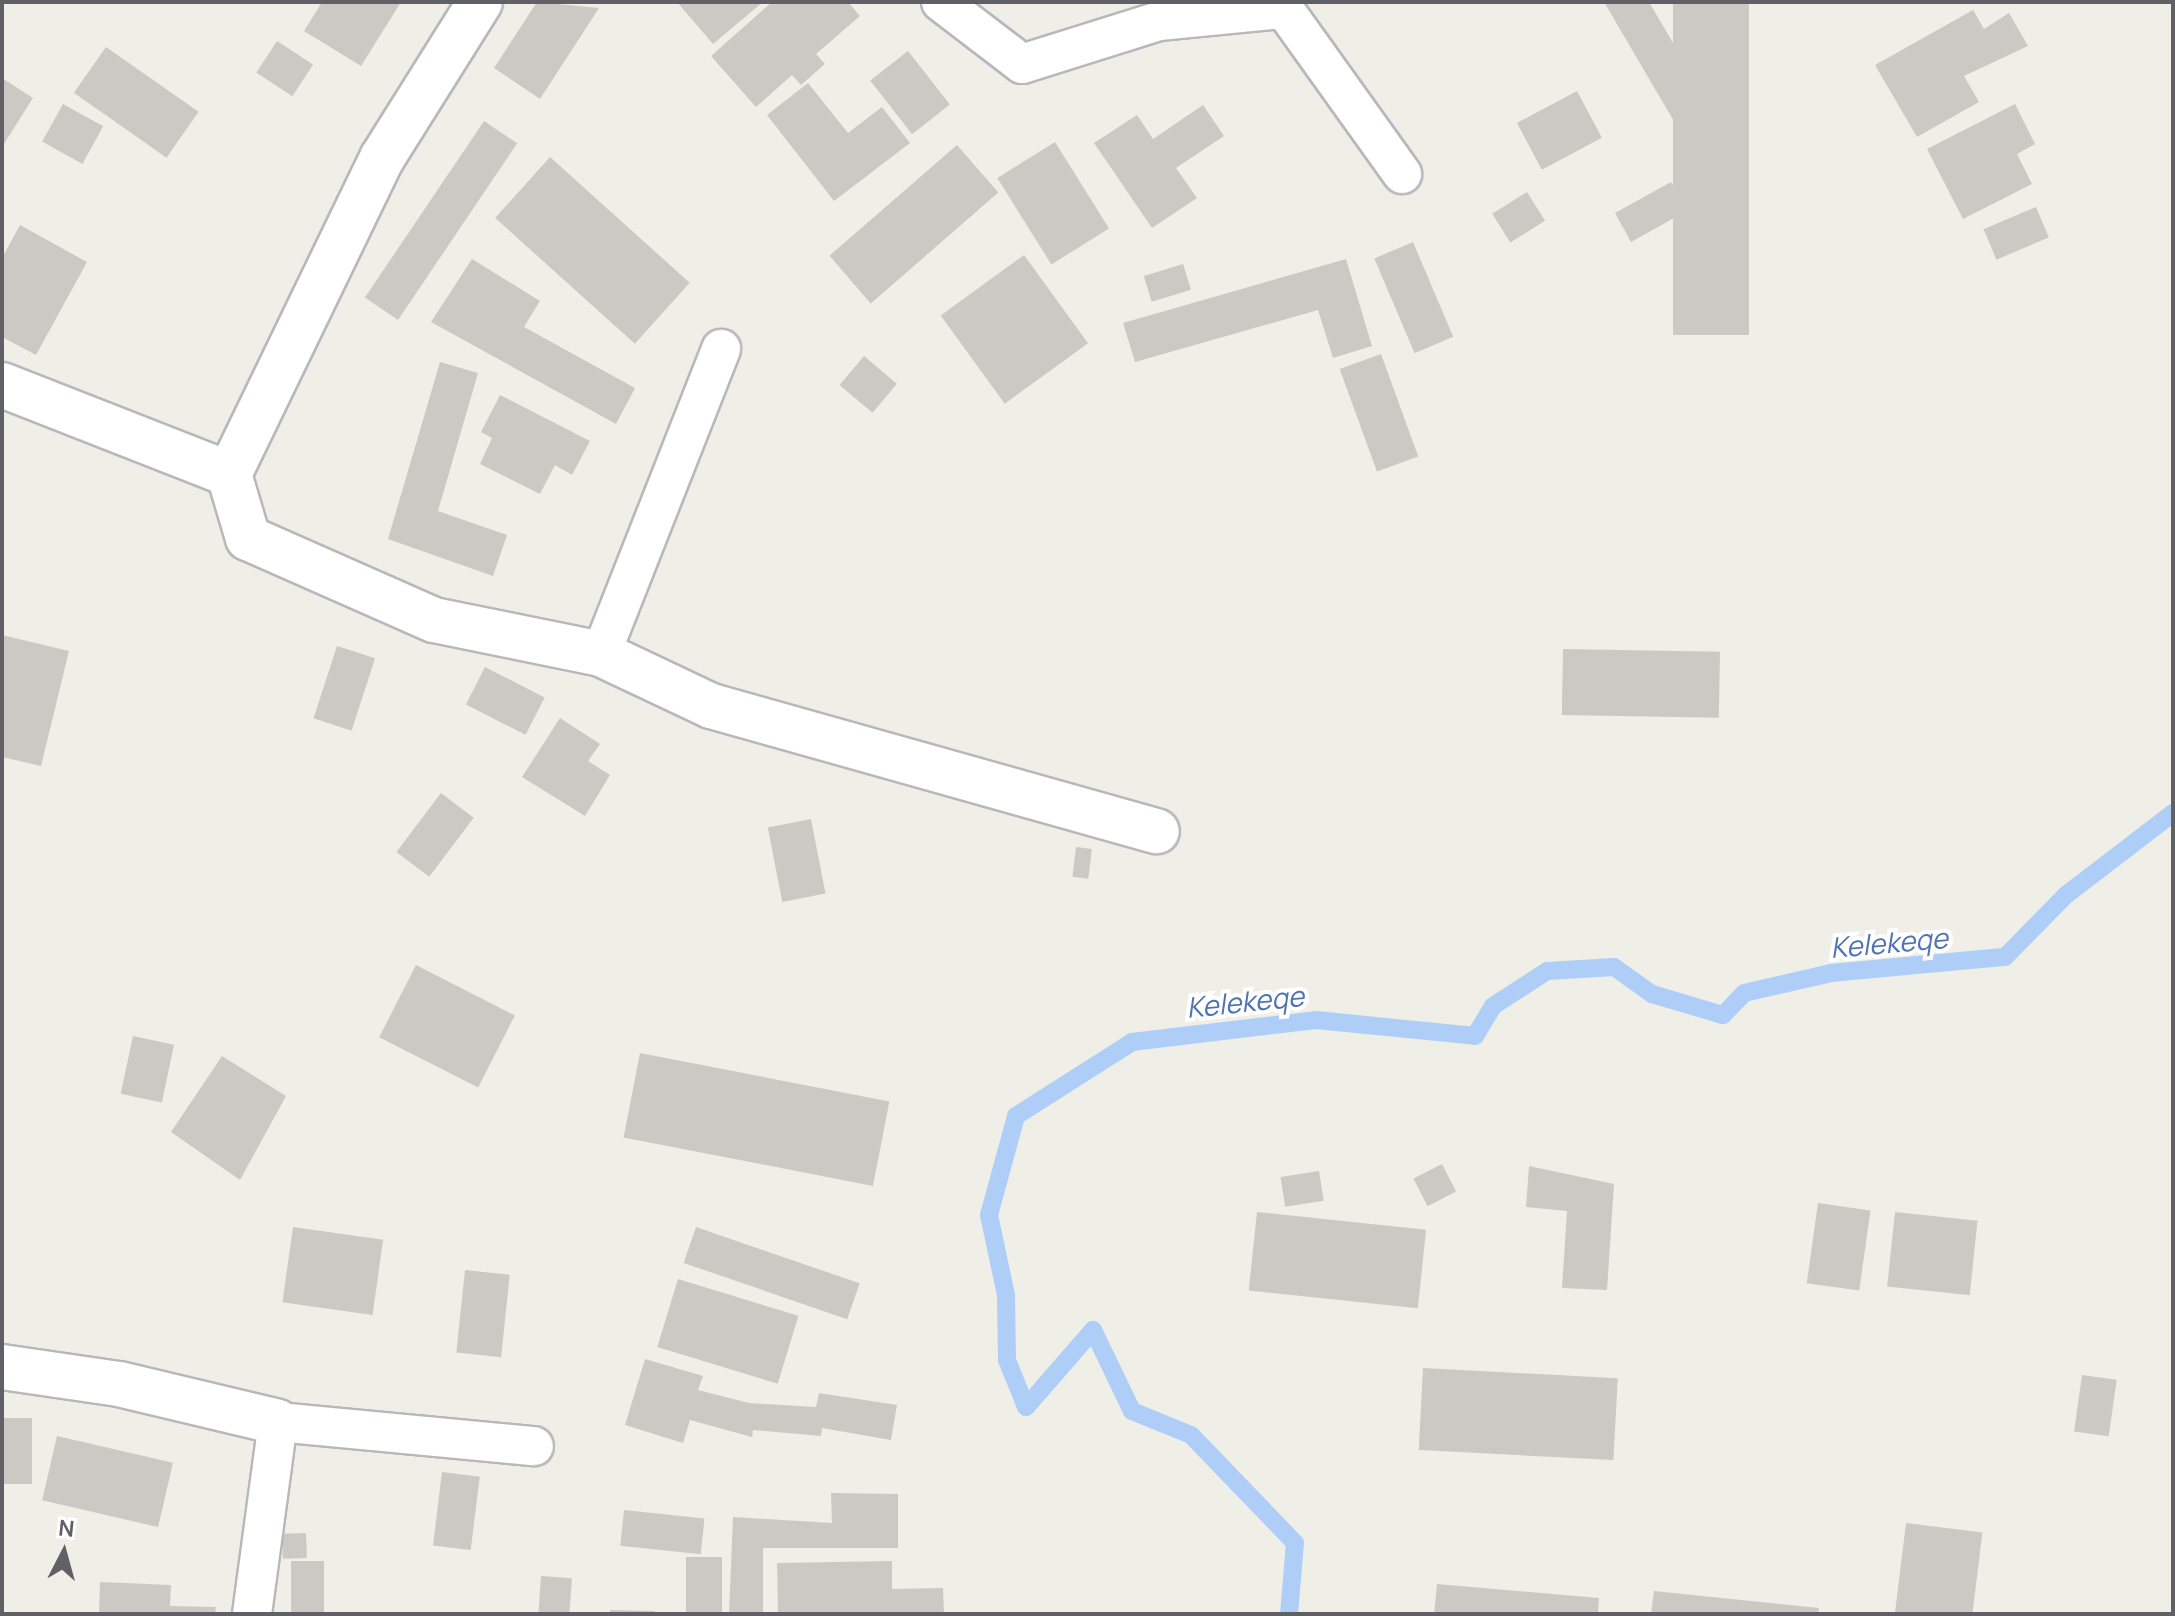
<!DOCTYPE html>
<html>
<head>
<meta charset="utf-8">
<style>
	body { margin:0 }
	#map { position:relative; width:2175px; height:1616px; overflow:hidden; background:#efefe7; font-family:Manrope,sans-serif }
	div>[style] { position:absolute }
	.stream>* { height:18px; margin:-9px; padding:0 9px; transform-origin:9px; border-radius:9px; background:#aecef8 }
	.building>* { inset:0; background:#cbc9c4; transform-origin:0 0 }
	.roads { filter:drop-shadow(2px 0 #b7b8bc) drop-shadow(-2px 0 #b7b8bc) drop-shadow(0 2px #b7b8bc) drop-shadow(0 -2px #b7b8bc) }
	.service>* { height:38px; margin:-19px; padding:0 19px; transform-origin:19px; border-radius:19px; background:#fff }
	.minor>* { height:44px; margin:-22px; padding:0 22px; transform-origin:22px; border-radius:22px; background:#fff }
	span { translate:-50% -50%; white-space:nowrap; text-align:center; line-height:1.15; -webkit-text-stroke:8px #fff; paint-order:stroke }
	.water-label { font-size:28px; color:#4f72b2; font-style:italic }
	.frame { position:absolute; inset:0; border:4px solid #5f6166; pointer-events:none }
	.north { position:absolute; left:24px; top:1512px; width:80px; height:80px; -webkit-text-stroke:6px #fff; paint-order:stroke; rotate:6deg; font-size:22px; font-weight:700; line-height:32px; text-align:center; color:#5f6166 }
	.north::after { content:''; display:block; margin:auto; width:28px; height:36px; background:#5f6166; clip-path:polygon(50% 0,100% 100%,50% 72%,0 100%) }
</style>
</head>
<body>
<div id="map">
	<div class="stream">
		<i style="left:1289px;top:1614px;width:71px;rotate:-85.2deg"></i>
		<i style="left:1295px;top:1543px;width:150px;rotate:-133.9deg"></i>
		<i style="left:1191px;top:1435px;width:64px;rotate:-157.9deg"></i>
		<i style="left:1132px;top:1411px;width:90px;rotate:-115.7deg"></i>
		<i style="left:1093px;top:1330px;width:102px;rotate:131deg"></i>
		<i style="left:1026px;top:1407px;width:51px;rotate:-112deg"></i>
		<i style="left:1007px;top:1360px;width:65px;rotate:-90.9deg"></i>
		<i style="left:1006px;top:1295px;width:82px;rotate:-102deg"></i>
		<i style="left:989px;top:1215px;width:103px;rotate:-74.7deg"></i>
		<i style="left:1016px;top:1116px;width:138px;rotate:-32.5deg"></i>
		<i style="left:1132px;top:1042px;width:185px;rotate:-6.8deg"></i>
		<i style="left:1316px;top:1020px;width:160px;rotate:5.7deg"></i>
		<i style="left:1475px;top:1036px;width:35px;rotate:-59deg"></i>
		<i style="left:1493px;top:1006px;width:64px;rotate:-32.9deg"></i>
		<i style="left:1547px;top:971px;width:67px;rotate:-3.4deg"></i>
		<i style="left:1614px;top:967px;width:47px;rotate:35.4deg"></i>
		<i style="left:1652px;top:994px;width:74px;rotate:16.5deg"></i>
		<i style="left:1723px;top:1015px;width:30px;rotate:-46deg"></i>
		<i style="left:1744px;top:993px;width:89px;rotate:-12.9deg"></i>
		<i style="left:1831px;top:973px;width:175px;rotate:-5.3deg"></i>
		<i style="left:2005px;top:957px;width:87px;rotate:-45.5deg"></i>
		<i style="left:2066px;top:895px;width:135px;rotate:-37.5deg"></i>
	</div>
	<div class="building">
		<i style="clip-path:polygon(322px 2px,401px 2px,361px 66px,304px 31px)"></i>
		<i style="clip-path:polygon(537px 2px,599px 8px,540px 99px,494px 68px)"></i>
		<i style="clip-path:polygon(677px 2px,763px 2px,713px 44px)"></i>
		<i style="clip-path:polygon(772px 2px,848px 2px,860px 16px,816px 54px,825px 64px,801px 85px,792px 75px,756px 107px,711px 56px)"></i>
		<i style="clip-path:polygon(1604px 2px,1649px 2px,1719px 121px,1685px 140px)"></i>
		<i style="left:1673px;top:2px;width:76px;height:333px"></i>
		<i style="clip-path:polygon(1973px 10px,1984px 29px,2009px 13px,2028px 46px,1964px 76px,1979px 102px,1917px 137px,1875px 65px)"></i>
		<i style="left:277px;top:41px;width:43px;height:38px;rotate:33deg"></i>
		<i style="left:106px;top:47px;width:113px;height:56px;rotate:35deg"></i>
		<i style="left:908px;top:51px;width:68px;height:48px;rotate:52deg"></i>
		<i style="clip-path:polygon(2px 78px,33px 98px,2px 147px)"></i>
		<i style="clip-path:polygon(808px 83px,848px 133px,882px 107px,910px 143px,834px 201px,767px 115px)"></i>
		<i style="left:1577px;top:91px;width:53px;height:68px;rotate:62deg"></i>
		<i style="left:63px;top:104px;width:46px;height:43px;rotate:29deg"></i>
		<i style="clip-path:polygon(2015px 104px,2035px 144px,2017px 154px,2032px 184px,1963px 219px,1927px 149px)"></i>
		<i style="clip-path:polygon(1203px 105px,1224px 136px,1176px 168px,1197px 198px,1152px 228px,1094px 143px,1137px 115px,1153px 139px)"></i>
		<i style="left:484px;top:121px;width:40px;height:213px;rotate:34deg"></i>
		<i style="left:1055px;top:142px;width:102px;height:68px;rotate:58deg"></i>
		<i style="left:957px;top:145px;width:63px;height:169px;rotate:49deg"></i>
		<i style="left:550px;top:157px;width:188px;height:82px;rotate:42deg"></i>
		<i style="left:1671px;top:182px;width:33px;height:64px;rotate:61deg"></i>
		<i style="left:1527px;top:192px;width:34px;height:41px;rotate:58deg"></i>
		<i style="left:2036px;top:207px;width:33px;height:57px;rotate:67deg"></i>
		<i style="clip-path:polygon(20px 225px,87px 262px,36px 355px,2px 337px,2px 258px)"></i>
		<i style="left:1413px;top:242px;width:103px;height:42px;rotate:67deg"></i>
		<i style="left:1024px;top:255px;width:109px;height:103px;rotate:54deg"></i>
		<i style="clip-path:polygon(472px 259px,540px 301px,524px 327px,635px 388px,616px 424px,431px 322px)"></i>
		<i style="clip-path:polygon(1346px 259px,1372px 346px,1333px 358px,1318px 310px,1135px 362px,1123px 323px)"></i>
		<i style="left:1183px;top:264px;width:27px;height:41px;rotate:73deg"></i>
		<i style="left:1381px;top:354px;width:109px;height:44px;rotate:70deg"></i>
		<i style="left:864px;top:356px;width:43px;height:38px;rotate:40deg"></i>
		<i style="clip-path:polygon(440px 362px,478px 373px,438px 511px,507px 535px,493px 576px,388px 539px)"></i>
		<i style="clip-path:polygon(500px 395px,590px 441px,572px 475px,555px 465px,540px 494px,480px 464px,492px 438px,481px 432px)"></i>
		<i style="clip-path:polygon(2px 635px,69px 651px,41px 766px,2px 757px)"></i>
		<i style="left:337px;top:646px;width:40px;height:76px;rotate:18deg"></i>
		<i style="left:1563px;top:649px;width:157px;height:66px;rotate:1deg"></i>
		<i style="left:485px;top:667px;width:67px;height:42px;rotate:27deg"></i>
		<i style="clip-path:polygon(560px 718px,600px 744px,588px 761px,610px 775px,585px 816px,522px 777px)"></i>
		<i style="left:441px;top:793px;width:41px;height:74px;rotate:37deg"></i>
		<i style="left:811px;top:819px;width:76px;height:44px;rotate:79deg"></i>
		<i style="left:1076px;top:847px;width:16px;height:30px;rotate:7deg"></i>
		<i style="left:416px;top:965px;width:111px;height:81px;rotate:27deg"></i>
		<i style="left:133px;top:1036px;width:42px;height:59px;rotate:12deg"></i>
		<i style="left:640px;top:1053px;width:254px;height:86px;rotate:11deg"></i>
		<i style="clip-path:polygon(222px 1056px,286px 1096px,240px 1180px,171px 1132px)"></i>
		<i style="left:1442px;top:1164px;width:31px;height:32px;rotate:63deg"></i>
		<i style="clip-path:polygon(1529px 1166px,1614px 1184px,1607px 1290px,1562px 1288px,1567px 1211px,1526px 1207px)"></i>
		<i style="left:1319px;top:1171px;width:30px;height:39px;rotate:81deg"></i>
		<i style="left:1818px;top:1203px;width:53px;height:81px;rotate:8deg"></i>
		<i style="left:1257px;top:1212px;width:170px;height:79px;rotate:6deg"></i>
		<i style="left:1895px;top:1212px;width:83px;height:75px;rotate:6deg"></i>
		<i style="left:293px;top:1227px;width:91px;height:76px;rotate:8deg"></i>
		<i style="left:696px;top:1227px;width:173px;height:38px;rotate:19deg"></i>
		<i style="left:465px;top:1270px;width:45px;height:83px;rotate:6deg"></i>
		<i style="left:678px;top:1279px;width:126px;height:71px;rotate:17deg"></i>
		<i style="clip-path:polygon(645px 1359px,703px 1376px,698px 1390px,749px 1403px,816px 1407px,819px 1393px,897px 1405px,891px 1440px,822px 1428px,821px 1436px,753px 1430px,752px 1437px,690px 1420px,683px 1443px,625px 1425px)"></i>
		<i style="left:1423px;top:1368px;width:195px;height:82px;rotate:3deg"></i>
		<i style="left:2082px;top:1375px;width:35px;height:57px;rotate:8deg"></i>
		<i style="left:2px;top:1418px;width:30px;height:66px"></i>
		<i style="left:57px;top:1436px;width:119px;height:66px;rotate:13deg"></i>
		<i style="left:442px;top:1472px;width:38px;height:74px;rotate:7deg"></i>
		<i style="clip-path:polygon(831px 1493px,898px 1494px,898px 1548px,763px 1548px,763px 1614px,729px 1614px,733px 1517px,832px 1523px)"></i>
		<i style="left:624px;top:1510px;width:81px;height:36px;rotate:6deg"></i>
		<i style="left:1906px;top:1523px;width:77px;height:92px;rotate:7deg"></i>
		<i style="left:306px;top:1533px;width:25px;height:24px;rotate:88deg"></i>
		<i style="left:686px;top:1557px;width:36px;height:57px"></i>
		<i style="left:291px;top:1561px;width:33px;height:53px"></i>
		<i style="clip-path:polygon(892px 1561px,892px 1589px,943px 1588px,944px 1614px,778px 1614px,777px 1563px)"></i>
		<i style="left:541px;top:1576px;width:31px;height:38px;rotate:4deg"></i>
		<i style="clip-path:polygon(100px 1582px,171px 1585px,170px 1606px,216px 1607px,215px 1614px,99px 1614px)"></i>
		<i style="clip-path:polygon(1437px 1584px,1599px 1598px,1598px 1614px,1434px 1614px)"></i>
		<i style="clip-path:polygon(1654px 1591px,1819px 1608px,1818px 1614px,1651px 1614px)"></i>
		<i style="clip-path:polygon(610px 1610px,655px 1611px,655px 1614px,610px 1614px)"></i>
	</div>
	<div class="roads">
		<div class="service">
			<i style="left:941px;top:2px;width:102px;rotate:37.4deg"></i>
			<i style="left:1022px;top:64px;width:144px;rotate:-17.4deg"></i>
			<i style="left:1159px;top:21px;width:126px;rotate:-5.5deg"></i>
			<i style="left:1284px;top:9px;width:203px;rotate:54.4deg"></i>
			<i style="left:601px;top:654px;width:328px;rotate:-68.5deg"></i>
			<i style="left:252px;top:1614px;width:194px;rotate:-82.3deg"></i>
			<i style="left:278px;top:1422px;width:257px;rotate:5.4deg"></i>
		</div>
		<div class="minor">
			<i style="left:480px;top:2px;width:184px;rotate:122.1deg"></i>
			<i style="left:382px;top:158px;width:351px;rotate:115.8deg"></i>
			<i style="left:229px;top:474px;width:67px;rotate:73.5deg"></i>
			<i style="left:248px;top:538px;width:203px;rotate:23.8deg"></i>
			<i style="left:434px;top:620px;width:170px;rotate:11.5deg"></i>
			<i style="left:601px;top:654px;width:122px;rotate:25.3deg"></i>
			<i style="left:711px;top:706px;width:463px;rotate:15.7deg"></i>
			<i style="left:2px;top:385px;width:244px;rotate:21.4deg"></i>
			<i style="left:2px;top:1367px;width:118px;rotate:8.3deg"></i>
			<i style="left:119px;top:1384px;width:163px;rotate:13.4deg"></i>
		</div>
	</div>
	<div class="water-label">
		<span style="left:1889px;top:942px;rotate:-5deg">Kelekeqe</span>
		<span style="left:1245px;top:1001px;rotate:-6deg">Kelekeqe</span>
	</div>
	<div class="frame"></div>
	<div class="north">N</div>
</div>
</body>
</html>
